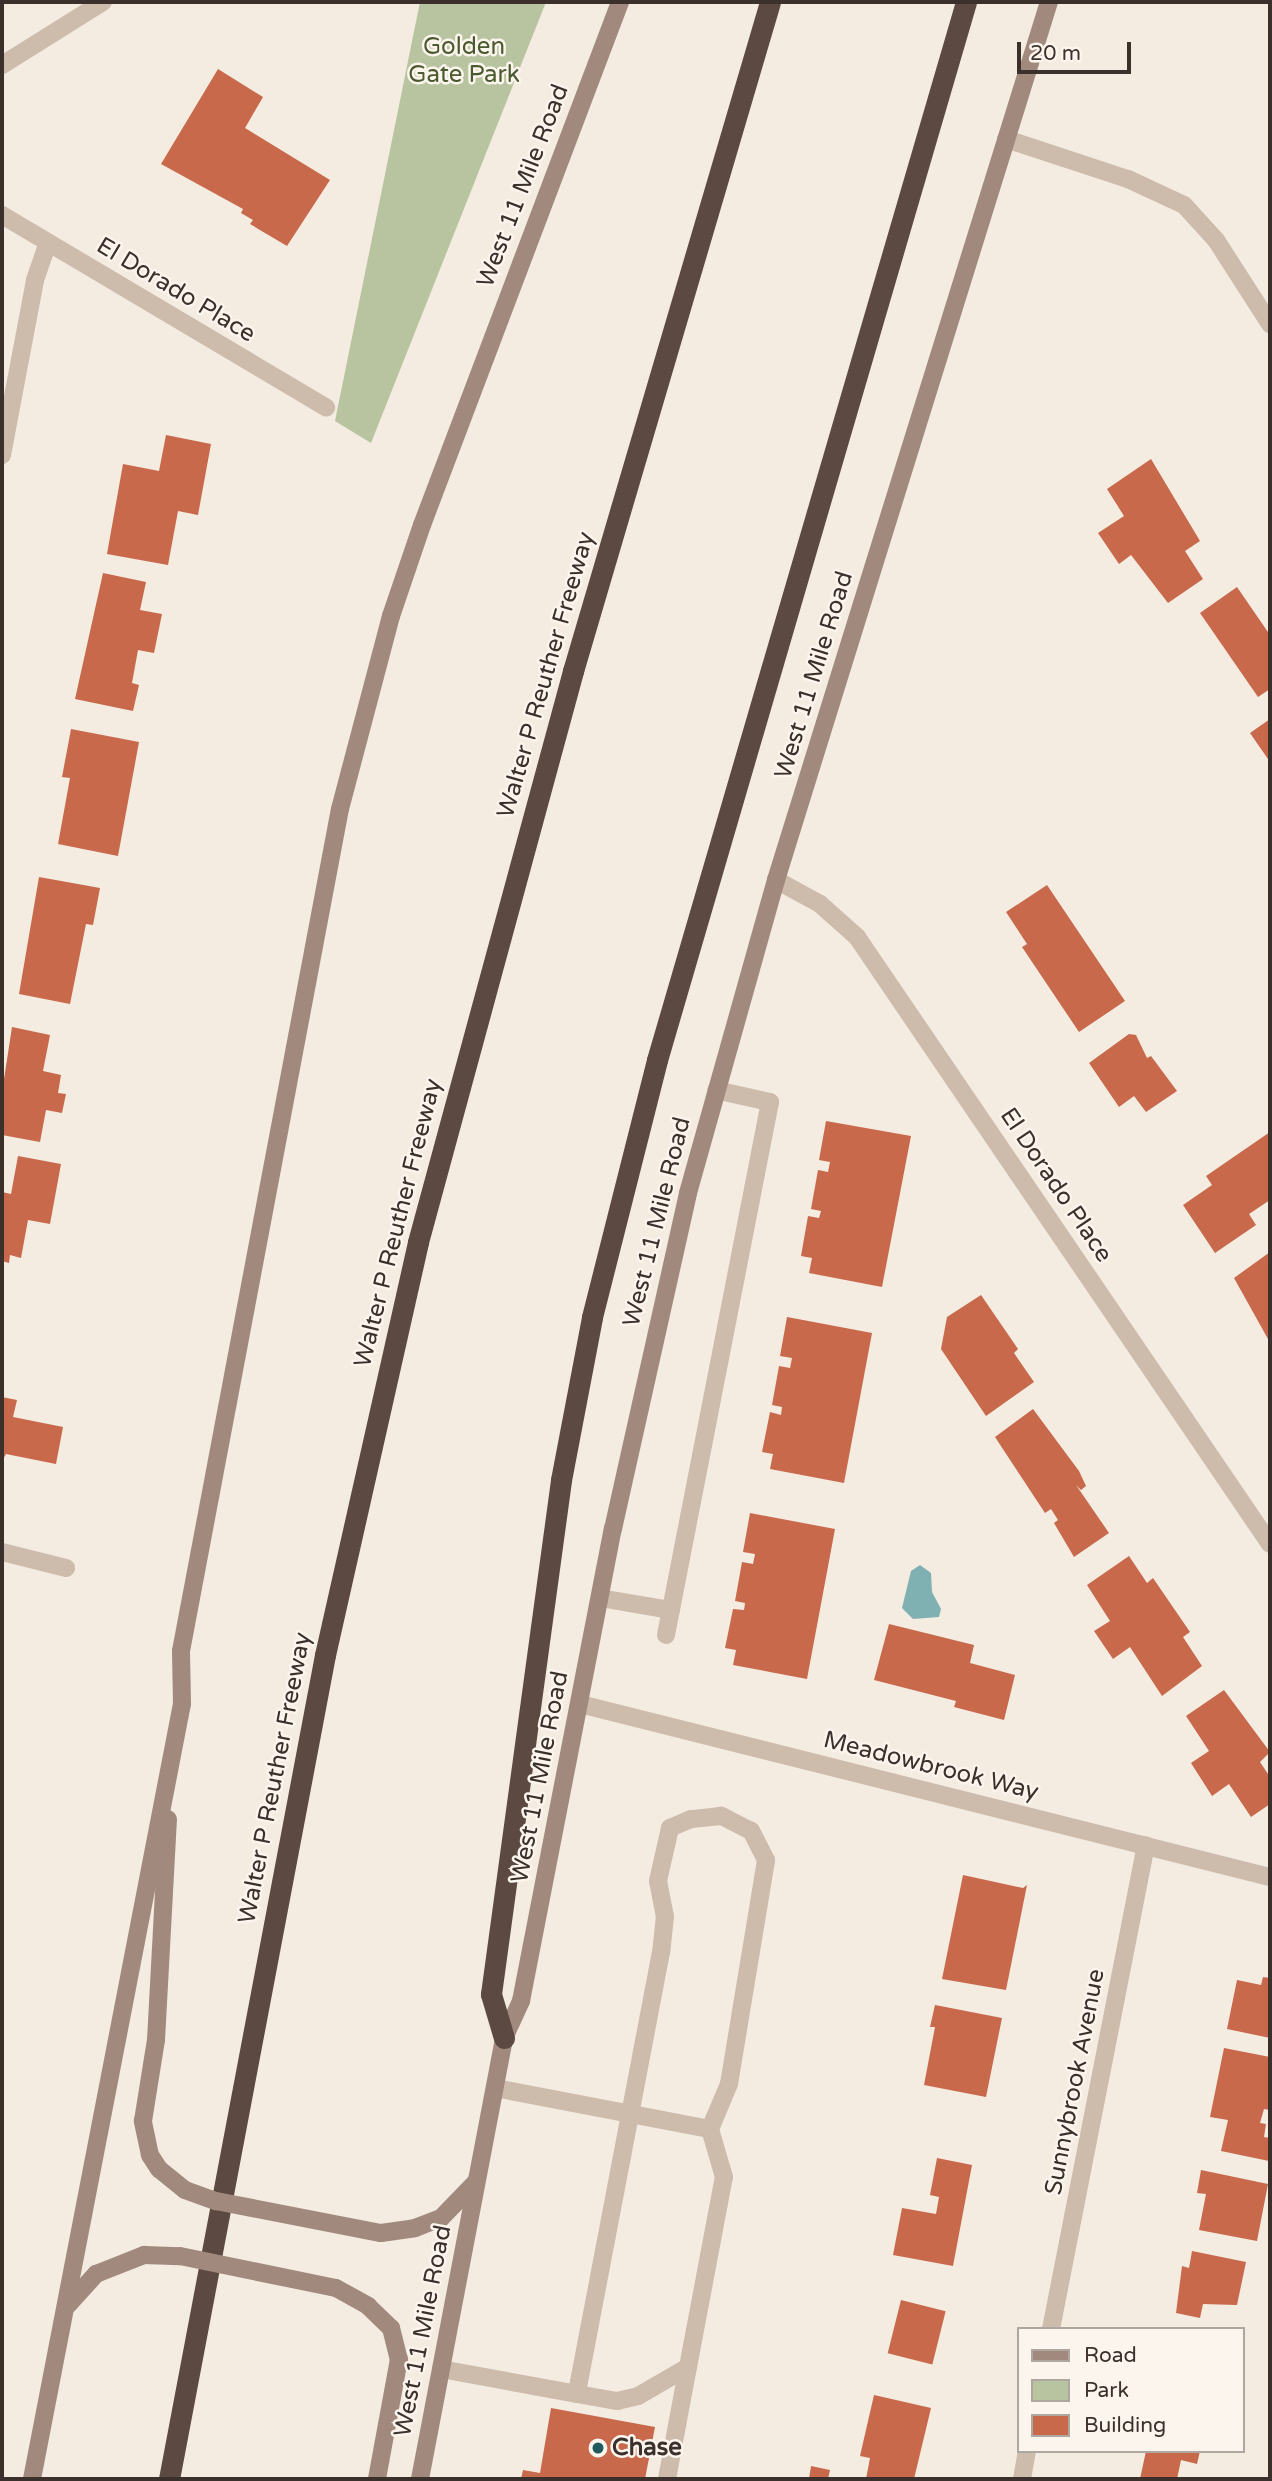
<!DOCTYPE html>
<html>
<head>
<meta charset="utf-8">
<style>
	body { margin:0 }
	#map { position:relative; width:1272px; height:2481px; overflow:hidden; background:#f4ebe1; font-family:"Varela Round",sans-serif }
	div>[style] { position:absolute }
	.green>* { inset:0; background:#b8c4a0 }
	.water>* { inset:0; background:#7fb0b2 }
	.building>* { inset:0; background:#c8694b; transform-origin:0 0 }
	.service>* { height:18px; margin:-9px; padding:0 9px; transform-origin:9px; border-radius:9px; background:#cdbbac }
	.minor>* { height:18px; margin:-9px; padding:0 9px; transform-origin:9px; border-radius:9px; background:#cdbbac }
	.secondary>* { height:18px; margin:-9px; padding:0 9px; transform-origin:9px; border-radius:9px; background:#a18a7d }
	.motorway>* { height:21px; margin:-10.5px; padding:0 10.5px; transform-origin:10.5px; border-radius:10.5px; background:#5c4a42 }
	.secondary-bridge>* { height:18px; margin:-9px; padding:0 9px; transform-origin:9px; border-radius:9px; background:#a18a7d }
	.dots>* { width:19px; height:19px; translate:-50% -50%; box-sizing:border-box; border:4px solid #fbf5ee; border-radius:50% }
	span { translate:-50% -50%; white-space:nowrap; text-align:center; line-height:1.15; -webkit-text-stroke:5px #fbf5ee; paint-order:stroke }
	.park-label { font-size:24px; color:#4a5a2e }
	.street-label { font-size:24px; color:#3b302b }
	.poi-label { font-size:24px; color:#3b302b; font-weight:700 }
	.left { translate:0 -50%; text-align:left }
	.frame { position:absolute; inset:0; border:4px solid #3b302b; pointer-events:none }
	.legend { position:absolute; left:1017px; top:2327px; width:228px; height:126px; box-sizing:border-box; background:#fbf5ee; border:2px solid #aea6a0; margin:0; padding:9px 12px; list-style:none; font-size:21px; color:#3b302b }
	.legend li { display:flex; align-items:center; gap:14px; height:35px }
	.legend b { width:35px; border:2px solid #aea6a0 }
	.scale { position:absolute; left:1017px; top:42px; width:114px; height:32px; box-sizing:border-box; border:4px solid #3b302b; border-top:0; padding-left:9px; font-size:21px; line-height:24px; white-space:nowrap; color:#3b302b; -webkit-text-stroke:5px #fbf5ee; paint-order:stroke }
</style>
</head>
<body>
<div id="map">
	<div class="green">
		<i style="clip-path:polygon(420px 2px,546px 2px,371px 443px,335px 421px)"></i>
	</div>
	<div class="water">
		<i style="clip-path:polygon(920px 1565px,931px 1573px,932px 1592px,941px 1609px,939px 1617px,913px 1619px,902px 1608px,911px 1571px)"></i>
	</div>
	<div class="building">
		<i style="clip-path:polygon(218px 69px,263px 97px,245px 128px,330px 180px,287px 246px,250px 224px,253px 220px,241px 213px,243px 209px,161px 164px)"></i>
		<i style="clip-path:polygon(166px 435px,211px 444px,198px 515px,178px 511px,168px 565px,107px 554px,123px 464px,159px 471px)"></i>
		<i style="clip-path:polygon(1151px 459px,1200px 541px,1185px 551px,1203px 579px,1168px 603px,1131px 555px,1119px 564px,1098px 533px,1124px 516px,1107px 489px)"></i>
		<i style="clip-path:polygon(103px 573px,146px 582px,140px 610px,162px 614px,154px 653px,138px 650px,132px 683px,139px 685px,133px 711px,75px 699px)"></i>
		<i style="clip-path:polygon(1237px 587px,1270px 635px,1270px 689px,1258px 697px,1200px 613px)"></i>
		<i style="clip-path:polygon(1270px 719px,1270px 762px,1250px 733px)"></i>
		<i style="clip-path:polygon(71px 729px,139px 742px,118px 856px,58px 844px,70px 778px,62px 777px)"></i>
		<i style="clip-path:polygon(39px 877px,100px 888px,93px 925px,86px 924px,70px 1004px,19px 994px)"></i>
		<i style="clip-path:polygon(1047px 885px,1125px 1001px,1079px 1032px,1022px 947px,1027px 944px,1006px 912px)"></i>
		<i style="clip-path:polygon(12px 1027px,50px 1035px,43px 1071px,61px 1075px,58px 1093px,66px 1094px,62px 1113px,46px 1110px,40px 1142px,2px 1135px,2px 1092px)"></i>
		<i style="clip-path:polygon(1129px 1034px,1136px 1035px,1147px 1058px,1151px 1056px,1177px 1091px,1146px 1112px,1134px 1096px,1119px 1107px,1089px 1063px)"></i>
		<i style="clip-path:polygon(826px 1121px,911px 1136px,882px 1287px,809px 1273px,812px 1258px,801px 1256px,808px 1216px,819px 1218px,821px 1211px,811px 1209px,818px 1170px,828px 1172px,830px 1162px,819px 1160px)"></i>
		<i style="clip-path:polygon(1270px 1132px,1270px 1200px,1249px 1214px,1256px 1225px,1215px 1253px,1183px 1205px,1212px 1185px,1206px 1176px)"></i>
		<i style="clip-path:polygon(18px 1156px,61px 1164px,50px 1224px,28px 1220px,21px 1258px,10px 1255px,9px 1263px,2px 1261px,2px 1192px,11px 1194px)"></i>
		<i style="clip-path:polygon(1270px 1252px,1270px 1337px,1268px 1339px,1234px 1278px)"></i>
		<i style="clip-path:polygon(981px 1295px,1018px 1349px,1014px 1353px,1034px 1382px,986px 1416px,941px 1349px,947px 1317px)"></i>
		<i style="clip-path:polygon(787px 1317px,872px 1333px,844px 1483px,770px 1469px,773px 1454px,762px 1452px,770px 1412px,781px 1415px,782px 1407px,772px 1405px,779px 1366px,790px 1368px,792px 1358px,780px 1356px)"></i>
		<i style="clip-path:polygon(2px 1397px,17px 1400px,13px 1417px,63px 1427px,56px 1464px,6px 1454px,2px 1461px)"></i>
		<i style="clip-path:polygon(1033px 1409px,1079px 1471px,1086px 1486px,1081px 1490px,1076px 1485px,1109px 1533px,1074px 1557px,1054px 1523px,1058px 1520px,1051px 1509px,1045px 1513px,995px 1437px)"></i>
		<i style="clip-path:polygon(750px 1513px,835px 1529px,807px 1679px,733px 1665px,736px 1650px,725px 1648px,733px 1609px,744px 1610px,745px 1603px,735px 1601px,742px 1562px,753px 1564px,755px 1554px,743px 1552px)"></i>
		<i style="clip-path:polygon(1129px 1556px,1147px 1583px,1153px 1578px,1190px 1632px,1183px 1637px,1202px 1666px,1162px 1696px,1130px 1647px,1113px 1659px,1094px 1631px,1110px 1621px,1087px 1585px)"></i>
		<i style="clip-path:polygon(889px 1624px,974px 1645px,970px 1663px,1015px 1675px,1004px 1720px,954px 1707px,956px 1701px,874px 1680px)"></i>
		<i style="clip-path:polygon(1224px 1690px,1270px 1752px,1260px 1762px,1270px 1777px,1270px 1804px,1251px 1817px,1229px 1784px,1212px 1796px,1191px 1763px,1209px 1751px,1186px 1716px)"></i>
		<i style="clip-path:polygon(963px 1875px,1023px 1888px,1027px 1885px,1006px 1990px,942px 1979px)"></i>
		<i style="clip-path:polygon(1263px 1977px,1270px 1978px,1270px 2038px,1227px 2029px,1237px 1980px,1261px 1985px)"></i>
		<i style="clip-path:polygon(935px 2005px,1002px 2018px,986px 2097px,924px 2085px,935px 2027px,930px 2027px)"></i>
		<i style="clip-path:polygon(1224px 2048px,1270px 2057px,1270px 2110px,1264px 2109px,1260px 2123px,1266px 2124px,1264px 2137px,1270px 2138px,1269px 2161px,1221px 2151px,1228px 2120px,1210px 2117px)"></i>
		<i style="clip-path:polygon(937px 2158px,972px 2165px,953px 2266px,893px 2255px,902px 2208px,936px 2214px,939px 2197px,930px 2195px)"></i>
		<i style="clip-path:polygon(1201px 2170px,1268px 2184px,1257px 2241px,1199px 2230px,1206px 2194px,1197px 2193px)"></i>
		<i style="clip-path:polygon(1192px 2251px,1246px 2262px,1237px 2305px,1203px 2304px,1200px 2318px,1176px 2313px,1182px 2266px,1189px 2268px)"></i>
		<i style="left:901px;top:2300px;width:46px;height:55px;rotate:14deg"></i>
		<i style="clip-path:polygon(874px 2395px,931px 2408px,914px 2479px,866px 2479px,870px 2458px,860px 2456px)"></i>
		<i style="clip-path:polygon(551px 2408px,655px 2427px,645px 2479px,521px 2479px,523px 2470px,540px 2473px)"></i>
		<i style="clip-path:polygon(1146px 2451px,1200px 2451px,1197px 2464px,1181px 2460px,1177px 2479px,1140px 2479px)"></i>
		<i style="clip-path:polygon(811px 2466px,830px 2470px,828px 2479px,809px 2479px)"></i>
	</div>
	<div class="service">
		<i style="left:600px;top:1598px;width:72px;rotate:9.6deg"></i>
		<i style="left:666px;top:1635px;width:543px;rotate:-78.96deg"></i>
		<i style="left:770px;top:1102px;width:55px;rotate:-167.5deg"></i>
		<i style="left:495px;top:2088px;width:219px;rotate:10.8deg"></i>
		<i style="left:441px;top:2369px;width:138px;rotate:10.4deg"></i>
		<i style="left:577px;top:2394px;width:41px;rotate:9.9deg"></i>
		<i style="left:617px;top:2401px;width:22px;rotate:-13deg"></i>
		<i style="left:638px;top:2396px;width:58px;rotate:-30.1deg"></i>
		<i style="left:688px;top:2367px;width:193px;rotate:-79.3deg"></i>
		<i style="left:724px;top:2177px;width:50px;rotate:-106.3deg"></i>
		<i style="left:710px;top:2129px;width:49px;rotate:-67.1deg"></i>
		<i style="left:729px;top:2084px;width:227px;rotate:-80.6deg"></i>
		<i style="left:766px;top:1860px;width:33px;rotate:-117deg"></i>
		<i style="left:751px;top:1831px;width:34px;rotate:-153deg"></i>
		<i style="left:721px;top:1816px;width:30px;rotate:174deg"></i>
		<i style="left:691px;top:1819px;width:23px;rotate:157deg"></i>
		<i style="left:670px;top:1828px;width:54px;rotate:102.8deg"></i>
		<i style="left:658px;top:1881px;width:36px;rotate:79deg"></i>
		<i style="left:665px;top:1916px;width:36px;rotate:96deg"></i>
		<i style="left:661px;top:1952px;width:450px;rotate:100.8deg"></i>
		<i style="left:667px;top:2479px;width:114px;rotate:-79.4deg"></i>
	</div>
	<div class="minor">
		<i style="left:2px;top:65px;width:119px;rotate:-32deg"></i>
		<i style="left:1006px;top:139px;width:128px;rotate:18.2deg"></i>
		<i style="left:1128px;top:179px;width:62px;rotate:24.9deg"></i>
		<i style="left:1184px;top:205px;width:47px;rotate:47.6deg"></i>
		<i style="left:1216px;top:240px;width:100px;rotate:57.3deg"></i>
		<i style="left:2px;top:215px;width:377px;rotate:30.7deg"></i>
		<i style="left:2px;top:455px;width:178px;rotate:-79.3deg"></i>
		<i style="left:35px;top:280px;width:39px;rotate:-71deg"></i>
		<i style="left:776px;top:880px;width:50px;rotate:28.6deg"></i>
		<i style="left:820px;top:904px;width:50px;rotate:41.7deg"></i>
		<i style="left:857px;top:937px;width:734px;rotate:55.77deg"></i>
		<i style="left:2px;top:1552px;width:66px;rotate:14deg"></i>
		<i style="left:580px;top:1704px;width:711px;rotate:14.08deg"></i>
		<i style="left:1051px;top:2329px;width:493px;rotate:-78.9deg"></i>
		<i style="left:1022px;top:2479px;width:28px;rotate:-80deg"></i>
	</div>
	<div class="secondary">
		<i style="left:159px;top:2169px;width:17px;rotate:-123deg"></i>
		<i style="left:150px;top:2155px;width:35px;rotate:-102deg"></i>
		<i style="left:143px;top:2121px;width:82px;rotate:-80.9deg"></i>
		<i style="left:156px;top:2040px;width:221px;rotate:-86.9deg"></i>
		<i style="left:381px;top:2233px;width:34px;rotate:-8deg"></i>
		<i style="left:415px;top:2228px;width:28px;rotate:-21deg"></i>
		<i style="left:441px;top:2218px;width:49px;rotate:-45.8deg"></i>
		<i style="left:68px;top:2305px;width:42px;rotate:-47.9deg"></i>
		<i style="left:96px;top:2274px;width:52px;rotate:-21.6deg"></i>
		<i style="left:368px;top:2306px;width:32px;rotate:44deg"></i>
		<i style="left:391px;top:2328px;width:32px;rotate:76deg"></i>
		<i style="left:399px;top:2359px;width:122px;rotate:100.4deg"></i>
		<i style="left:32px;top:2479px;width:789px;rotate:-79.05deg"></i>
		<i style="left:182px;top:1704px;width:53px;rotate:-91.1deg"></i>
		<i style="left:181px;top:1651px;width:857px;rotate:-79.31deg"></i>
		<i style="left:340px;top:809px;width:200px;rotate:-75.2deg"></i>
		<i style="left:391px;top:616px;width:96px;rotate:-71.2deg"></i>
		<i style="left:422px;top:525px;width:559px;rotate:-69.26deg"></i>
		<i style="left:420px;top:2479px;width:449px;rotate:-79.2deg"></i>
		<i style="left:504px;top:2038px;width:41px;rotate:-65.3deg"></i>
		<i style="left:521px;top:2001px;width:481px;rotate:-79deg"></i>
		<i style="left:613px;top:1529px;width:344px;rotate:-77.4deg"></i>
		<i style="left:688px;top:1193px;width:325px;rotate:-74.3deg"></i>
		<i style="left:776px;top:880px;width:919px;rotate:-72.73deg"></i>
	</div>
	<div class="motorway">
		<i style="left:504px;top:2038px;width:46px;rotate:-106.5deg"></i>
		<i style="left:491px;top:1994px;width:519px;rotate:-82.24deg"></i>
		<i style="left:561px;top:1480px;width:166px;rotate:-79.2deg"></i>
		<i style="left:592px;top:1317px;width:265px;rotate:-75.8deg"></i>
		<i style="left:657px;top:1060px;width:1102px;rotate:-73.72deg"></i>
		<i style="left:169px;top:2479px;width:839px;rotate:-79.28deg"></i>
		<i style="left:325px;top:1655px;width:423px;rotate:-77.3deg"></i>
		<i style="left:418px;top:1242px;width:592px;rotate:-74.81deg"></i>
		<i style="left:573px;top:671px;width:697px;rotate:-73.59deg"></i>
	</div>
	<div class="secondary-bridge">
		<i style="left:159px;top:2169px;width:33px;rotate:39deg"></i>
		<i style="left:185px;top:2190px;width:33px;rotate:20deg"></i>
		<i style="left:216px;top:2201px;width:168px;rotate:11deg"></i>
		<i style="left:144px;top:2255px;width:36px;rotate:2deg"></i>
		<i style="left:180px;top:2256px;width:159px;rotate:11.6deg"></i>
		<i style="left:336px;top:2288px;width:37px;rotate:29deg"></i>
	</div>
	<div class="dots">
		<i style="left:598px;top:2448px;background:#1f5a5e"></i>
	</div>
	<div class="park-label">
		<span style="left:464px;top:61px">Golden<br>Gate Park</span>
	</div>
	<div class="street-label">
		<span style="left:523px;top:186px;rotate:-69deg">West 11 Mile Road</span>
		<span style="left:176px;top:290px;rotate:31deg">El Dorado Place</span>
		<span style="left:546px;top:675px;rotate:-74deg">Walter P Reuther Freeway</span>
		<span style="left:814px;top:675px;rotate:-73deg">West 11 Mile Road</span>
		<span style="left:1056px;top:1185px;rotate:56deg">El Dorado Place</span>
		<span style="left:657px;top:1222px;rotate:-76deg">West 11 Mile Road</span>
		<span style="left:398px;top:1223px;rotate:-76deg">Walter P Reuther Freeway</span>
		<span style="left:931px;top:1766px;rotate:14deg">Meadowbrook Way</span>
		<span style="left:540px;top:1777px;rotate:-79deg">West 11 Mile Road</span>
		<span style="left:275px;top:1778px;rotate:-79deg">Walter P Reuther Freeway</span>
		<span style="left:1075px;top:2082px;rotate:-79deg">Sunnybrook Avenue</span>
		<span style="left:423px;top:2331px;rotate:-79deg">West 11 Mile Road</span>
	</div>
	<div class="poi-label">
		<span class="left" style="left:612px;top:2448px">Chase</span>
	</div>
	<div class="frame"></div>
	<ul class="legend">
	<li><b style="height:9px;background:#a18a7d"></b>Road</li>
	<li><b style="height:19px;background:#b8c4a0"></b>Park</li>
	<li><b style="height:19px;background:#c8694b"></b>Building</li>
	</ul>
	<div class="scale">20 m</div>
</div>
</body>
</html>
